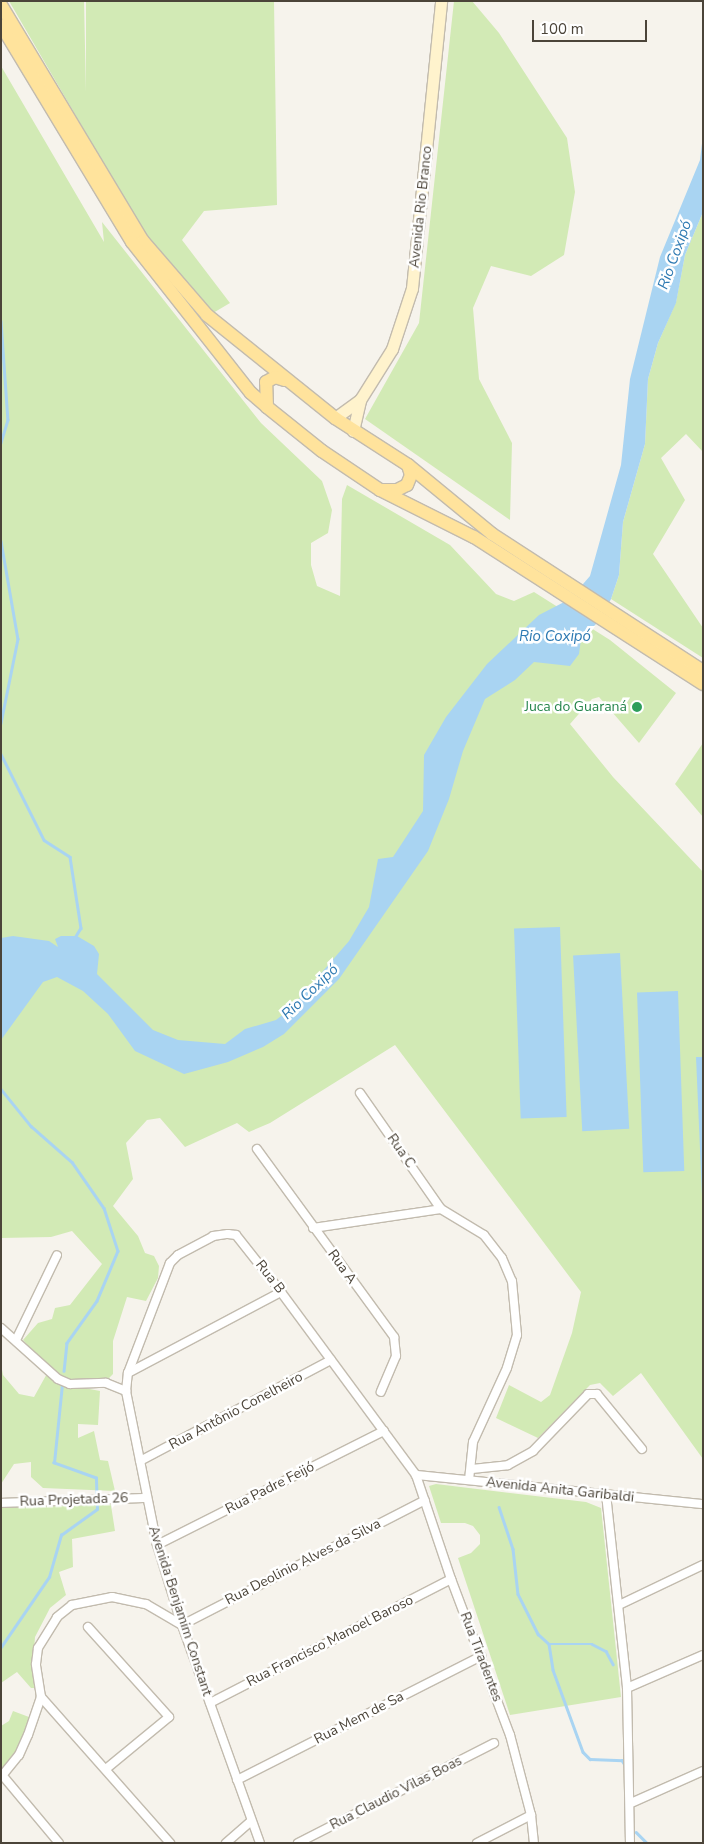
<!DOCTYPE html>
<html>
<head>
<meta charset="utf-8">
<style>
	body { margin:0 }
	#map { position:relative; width:704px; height:1844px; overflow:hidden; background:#f6f3ec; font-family:"Nunito Sans",sans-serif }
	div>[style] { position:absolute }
	.green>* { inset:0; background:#d2eab5 }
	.water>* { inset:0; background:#a9d4f2; transform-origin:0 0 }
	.stream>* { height:2.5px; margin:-1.25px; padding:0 1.25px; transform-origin:1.25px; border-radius:1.25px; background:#a9d4f2 }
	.roads { filter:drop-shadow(1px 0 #c2bbae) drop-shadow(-1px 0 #c2bbae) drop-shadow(0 1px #c2bbae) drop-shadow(0 -1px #c2bbae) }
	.street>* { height:8px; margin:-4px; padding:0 4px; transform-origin:4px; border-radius:4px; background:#fff }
	.secondary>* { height:11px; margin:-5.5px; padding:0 5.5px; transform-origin:5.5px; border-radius:5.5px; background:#fff3cd }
	.primary>* { height:12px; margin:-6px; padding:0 6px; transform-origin:6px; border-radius:6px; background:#ffe39c }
	.dots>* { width:14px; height:14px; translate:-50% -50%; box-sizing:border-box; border:2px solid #fff; border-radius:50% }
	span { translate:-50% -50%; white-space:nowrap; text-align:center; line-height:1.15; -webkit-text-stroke:5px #fff; paint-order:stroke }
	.street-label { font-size:14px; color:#4b4439 }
	.leisure-label { font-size:14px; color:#27864d }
	.right { translate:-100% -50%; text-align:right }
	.water-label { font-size:15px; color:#2e7ab2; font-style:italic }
	.frame { position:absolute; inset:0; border:2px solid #4b4439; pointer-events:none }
	.scale { position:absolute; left:532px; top:20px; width:115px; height:22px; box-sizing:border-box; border:2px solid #4b4439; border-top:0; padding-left:6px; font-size:15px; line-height:18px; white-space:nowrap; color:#4b4439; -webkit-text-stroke:4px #fff; paint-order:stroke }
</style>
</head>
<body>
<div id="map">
	<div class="green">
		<i style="clip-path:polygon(9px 1px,84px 1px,86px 92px,86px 1px,274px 1px,277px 205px,204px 211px,182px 240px,230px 303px,213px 313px,154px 250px)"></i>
		<i style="clip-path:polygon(454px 1px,472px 1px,499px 33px,567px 138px,575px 192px,564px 255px,531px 276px,491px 266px,473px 308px,479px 379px,512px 443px,510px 520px,365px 419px,419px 323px)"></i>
		<i style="clip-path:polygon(1px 66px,104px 242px,102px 222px,261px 423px,322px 481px,332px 510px,328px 533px,311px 543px,311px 565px,317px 586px,340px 596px,342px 499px,347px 485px,450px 545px,496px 594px,514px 601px,534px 592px,610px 640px,676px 693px,639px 743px,599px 697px,592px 699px,570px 724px,613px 777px,703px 872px,703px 1459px,641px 1373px,613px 1396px,600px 1383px,590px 1385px,538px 1438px,496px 1418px,509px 1385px,541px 1402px,550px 1395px,572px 1333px,581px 1292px,395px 1045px,270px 1123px,249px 1132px,237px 1123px,185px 1147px,160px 1118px,147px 1120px,126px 1143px,133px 1179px,113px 1206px,138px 1236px,145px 1253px,154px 1256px,159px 1266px,158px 1278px,146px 1301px,127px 1297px,113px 1341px,113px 1374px,106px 1381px,74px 1386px,100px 1391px,98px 1425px,78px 1424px,78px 1438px,94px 1431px,100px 1460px,108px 1461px,115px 1491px,43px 1488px,31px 1477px,31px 1462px,14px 1464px,1px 1484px,1px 1364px,3px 1375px,19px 1394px,34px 1397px,49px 1370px,23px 1340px,38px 1323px,52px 1319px,55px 1308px,70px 1305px,102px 1264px,72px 1231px,51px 1237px,1px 1238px)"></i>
		<i style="clip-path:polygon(703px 212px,703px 452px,686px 434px,661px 458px,685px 500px,653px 554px,703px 628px,703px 658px,611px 599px,619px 575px,623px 522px,645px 444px,648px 379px,658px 343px,676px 302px,685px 255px)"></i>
		<i style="clip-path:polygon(703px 743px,703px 817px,675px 784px)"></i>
		<i style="clip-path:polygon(436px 1484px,586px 1502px,601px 1508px,621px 1697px,510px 1715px,458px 1558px,471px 1553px,480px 1544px,480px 1535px,473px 1526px,465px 1523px,441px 1523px,429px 1486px)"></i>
		<i style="clip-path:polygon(110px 1499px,115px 1531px,72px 1539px,73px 1567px,59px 1572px,66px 1595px,50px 1608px,35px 1637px,33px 1665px,35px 1688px,31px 1688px,17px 1672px,1px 1683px,1px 1504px)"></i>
		<i style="clip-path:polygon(13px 1711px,29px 1717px,28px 1725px,19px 1747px,1px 1769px,1px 1726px,9px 1721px)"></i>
	</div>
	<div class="water">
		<i style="clip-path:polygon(703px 135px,703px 212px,685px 255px,676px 303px,658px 343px,648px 379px,645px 444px,623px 522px,619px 575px,611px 599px,600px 620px,581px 639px,579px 654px,570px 666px,534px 662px,515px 680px,485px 699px,463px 751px,449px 799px,428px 851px,339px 979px,284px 1034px,263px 1047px,228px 1062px,184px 1074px,135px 1051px,108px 1014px,83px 991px,57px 977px,43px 982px,1px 1040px,1px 938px,13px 936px,49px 941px,58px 947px,55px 939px,61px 936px,77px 936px,94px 946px,99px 954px,97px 974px,153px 1030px,178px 1040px,225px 1044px,245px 1029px,276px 1020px,291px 1008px,349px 941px,369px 907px,378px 859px,393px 857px,423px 811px,424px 755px,446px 717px,487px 664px,539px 615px,570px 599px,590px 576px,621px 465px,630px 379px,660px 257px,700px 160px)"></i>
		<i style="left:560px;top:927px;width:190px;height:46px;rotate:88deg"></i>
		<i style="left:620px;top:953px;width:176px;height:47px;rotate:87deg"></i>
		<i style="left:678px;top:991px;width:180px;height:41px;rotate:88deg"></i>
		<i style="clip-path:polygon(696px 1057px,703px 1057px,703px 1219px)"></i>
	</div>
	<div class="stream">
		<i style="left:1px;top:321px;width:99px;rotate:86deg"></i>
		<i style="left:8px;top:420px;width:24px;rotate:107deg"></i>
		<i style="left:1px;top:541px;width:99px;rotate:80.2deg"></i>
		<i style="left:18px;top:639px;width:86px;rotate:101.4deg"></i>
		<i style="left:1px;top:754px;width:96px;rotate:63.4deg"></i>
		<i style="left:44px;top:840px;width:31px;rotate:33deg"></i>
		<i style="left:70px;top:857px;width:72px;rotate:81.2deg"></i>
		<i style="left:81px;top:928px;width:12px;rotate:121deg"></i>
		<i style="left:1px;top:1089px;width:48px;rotate:51deg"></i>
		<i style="left:31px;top:1126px;width:55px;rotate:41.3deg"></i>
		<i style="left:72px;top:1162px;width:56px;rotate:55.2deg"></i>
		<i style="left:104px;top:1208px;width:45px;rotate:72deg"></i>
		<i style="left:118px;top:1251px;width:54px;rotate:112.8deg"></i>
		<i style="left:97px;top:1301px;width:52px;rotate:125.5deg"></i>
		<i style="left:67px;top:1343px;width:28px;rotate:96deg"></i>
		<i style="left:499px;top:1507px;width:44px;rotate:71.6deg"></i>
		<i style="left:513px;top:1549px;width:45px;rotate:83.7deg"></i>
		<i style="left:518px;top:1594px;width:45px;rotate:63.4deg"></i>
		<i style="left:538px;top:1634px;width:15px;rotate:42deg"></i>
		<i style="left:549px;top:1644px;width:26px;rotate:81deg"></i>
		<i style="left:553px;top:1670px;width:87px;rotate:69.9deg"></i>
		<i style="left:583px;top:1752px;width:10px;rotate:45deg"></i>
		<i style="left:590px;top:1759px;width:32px;rotate:2deg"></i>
		<i style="left:622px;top:1760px;width:6px;rotate:59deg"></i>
		<i style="left:549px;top:1644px;width:43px"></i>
		<i style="left:592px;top:1644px;width:16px;rotate:27deg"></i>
		<i style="left:606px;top:1651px;width:15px;rotate:62deg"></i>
		<i style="left:1px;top:1647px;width:85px;rotate:-55.6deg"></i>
		<i style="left:49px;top:1577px;width:44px;rotate:-74.1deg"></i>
		<i style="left:61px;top:1535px;width:44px;rotate:-35.8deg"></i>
		<i style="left:97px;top:1509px;width:31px;rotate:-92deg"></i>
		<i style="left:96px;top:1478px;width:45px;rotate:-160.3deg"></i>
		<i style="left:54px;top:1463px;width:79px;rotate:-84.2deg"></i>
		<i style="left:636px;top:1832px;width:16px;rotate:45deg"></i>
	</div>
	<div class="roads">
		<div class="street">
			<i style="left:360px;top:1093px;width:141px;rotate:55.1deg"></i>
			<i style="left:257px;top:1149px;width:233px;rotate:53.9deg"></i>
			<i style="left:394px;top:1337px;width:19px;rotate:84deg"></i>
			<i style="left:396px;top:1356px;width:39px;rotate:113deg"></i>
			<i style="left:313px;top:1228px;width:129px;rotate:-8.4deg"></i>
			<i style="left:441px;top:1209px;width:50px;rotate:31.2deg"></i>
			<i style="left:484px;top:1235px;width:29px;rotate:52deg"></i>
			<i style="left:502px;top:1258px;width:25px;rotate:67deg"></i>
			<i style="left:512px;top:1281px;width:54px;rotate:84.7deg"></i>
			<i style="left:517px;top:1335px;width:34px;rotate:107deg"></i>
			<i style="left:507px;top:1368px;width:81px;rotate:114.7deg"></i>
			<i style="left:473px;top:1442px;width:38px;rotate:96deg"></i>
			<i style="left:1px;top:1328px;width:76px;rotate:41.8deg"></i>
			<i style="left:58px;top:1379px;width:13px;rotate:23deg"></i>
			<i style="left:70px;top:1384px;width:36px;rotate:-2deg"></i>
			<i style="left:106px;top:1383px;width:22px;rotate:22deg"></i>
			<i style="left:16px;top:1340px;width:94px;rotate:-64.2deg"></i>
			<i style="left:128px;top:1373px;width:173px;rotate:-27.9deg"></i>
			<i style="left:140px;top:1461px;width:216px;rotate:-27.9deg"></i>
			<i style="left:472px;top:1469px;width:36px;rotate:-6deg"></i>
			<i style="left:508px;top:1465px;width:29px;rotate:-29deg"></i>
			<i style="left:533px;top:1451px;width:79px;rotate:-46deg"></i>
			<i style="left:588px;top:1394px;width:9px"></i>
			<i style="left:597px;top:1394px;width:71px;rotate:50.7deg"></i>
			<i style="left:416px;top:1475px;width:288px;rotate:5.8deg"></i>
			<i style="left:606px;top:1494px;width:195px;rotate:83.8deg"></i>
			<i style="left:627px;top:1688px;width:155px;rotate:88.9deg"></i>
			<i style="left:1px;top:1503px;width:146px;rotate:-2deg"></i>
			<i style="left:157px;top:1545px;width:254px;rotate:-26.7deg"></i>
			<i style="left:619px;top:1605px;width:93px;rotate:-25.5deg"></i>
			<i style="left:182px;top:1625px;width:273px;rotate:-27.2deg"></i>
			<i style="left:88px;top:1627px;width:121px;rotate:48deg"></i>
			<i style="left:169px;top:1717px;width:82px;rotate:140.5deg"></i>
			<i style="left:627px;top:1688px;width:83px;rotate:-23.5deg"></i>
			<i style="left:41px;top:1697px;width:195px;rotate:48.5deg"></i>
			<i style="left:210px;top:1703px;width:271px;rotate:-27.2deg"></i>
			<i style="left:3px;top:1776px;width:87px;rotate:50.1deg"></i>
			<i style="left:1px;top:1777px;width:28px;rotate:-51deg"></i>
			<i style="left:19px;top:1755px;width:22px;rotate:-66deg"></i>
			<i style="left:28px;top:1735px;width:40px;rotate:-71.1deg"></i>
			<i style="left:41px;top:1697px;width:33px;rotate:-99deg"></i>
			<i style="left:36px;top:1664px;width:16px;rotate:-83deg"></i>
			<i style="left:38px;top:1648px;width:36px;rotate:-58deg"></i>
			<i style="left:57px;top:1617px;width:19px;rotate:-39deg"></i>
			<i style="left:72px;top:1605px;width:41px;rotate:-11.3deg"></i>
			<i style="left:112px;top:1597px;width:35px;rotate:12deg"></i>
			<i style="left:146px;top:1604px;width:42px;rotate:30.3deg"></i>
			<i style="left:237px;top:1780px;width:274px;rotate:-26.9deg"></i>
			<i style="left:631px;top:1803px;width:79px;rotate:-24deg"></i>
			<i style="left:226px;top:1843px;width:33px;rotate:-41deg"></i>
			<i style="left:260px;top:1843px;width:232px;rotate:-109.7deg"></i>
			<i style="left:182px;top:1625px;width:84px;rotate:-107.4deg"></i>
			<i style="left:157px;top:1545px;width:157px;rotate:-101.4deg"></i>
			<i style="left:126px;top:1391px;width:18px;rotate:-84deg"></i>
			<i style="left:128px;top:1373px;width:118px;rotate:-69.1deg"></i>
			<i style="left:170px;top:1263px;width:11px;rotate:-45deg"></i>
			<i style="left:178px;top:1255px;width:40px;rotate:-28deg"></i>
			<i style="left:213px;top:1236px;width:15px;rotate:-8deg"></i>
			<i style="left:228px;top:1234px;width:8px;rotate:7deg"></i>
			<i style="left:236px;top:1235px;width:73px;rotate:51.7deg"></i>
			<i style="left:281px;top:1292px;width:227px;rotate:53.6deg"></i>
			<i style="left:416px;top:1475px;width:110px;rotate:71.4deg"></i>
			<i style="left:451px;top:1579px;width:167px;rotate:69.3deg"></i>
			<i style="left:510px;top:1735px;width:83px;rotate:75.3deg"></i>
			<i style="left:531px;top:1815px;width:28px;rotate:84deg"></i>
			<i style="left:298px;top:1843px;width:220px;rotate:-27deg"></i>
			<i style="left:477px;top:1843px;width:61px;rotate:-27.4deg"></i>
		</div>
		<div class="secondary">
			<i style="left:335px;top:418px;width:31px;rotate:-36deg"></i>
			<i style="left:353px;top:431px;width:32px;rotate:-77deg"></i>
			<i style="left:360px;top:400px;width:60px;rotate:-57.9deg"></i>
			<i style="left:392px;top:349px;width:64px;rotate:-71.8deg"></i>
			<i style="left:412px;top:288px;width:288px;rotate:-84.2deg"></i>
		</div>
		<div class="primary">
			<i style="left:1px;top:5px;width:275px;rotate:59deg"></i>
			<i style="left:143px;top:241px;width:98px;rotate:49.1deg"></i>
			<i style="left:207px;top:315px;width:164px;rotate:38.8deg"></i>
			<i style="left:335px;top:418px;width:87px;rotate:32.8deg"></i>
			<i style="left:408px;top:465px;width:109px;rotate:39.4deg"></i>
			<i style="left:492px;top:534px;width:252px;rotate:33deg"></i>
			<i style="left:1px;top:25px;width:253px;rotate:58.9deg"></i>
			<i style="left:132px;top:242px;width:192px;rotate:51.8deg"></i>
			<i style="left:251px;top:393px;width:21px;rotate:41deg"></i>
			<i style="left:267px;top:407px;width:70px;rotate:38.7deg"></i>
			<i style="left:322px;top:451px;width:70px;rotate:33.9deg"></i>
			<i style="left:380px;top:490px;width:105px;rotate:26.6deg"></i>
			<i style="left:474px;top:537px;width:272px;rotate:32.7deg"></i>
			<i style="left:267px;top:407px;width:25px;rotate:-92deg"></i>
			<i style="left:266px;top:382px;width:10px;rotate:-29deg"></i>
			<i style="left:275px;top:377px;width:10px;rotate:17deg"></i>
			<i style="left:380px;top:490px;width:17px"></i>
			<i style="left:397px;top:490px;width:11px;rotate:-27deg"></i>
			<i style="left:407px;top:485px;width:11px;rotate:-68deg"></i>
			<i style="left:411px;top:475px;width:10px;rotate:-107deg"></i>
		</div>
	</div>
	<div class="dots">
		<i style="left:637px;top:707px;background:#2e9e5b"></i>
	</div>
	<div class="street-label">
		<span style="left:421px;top:207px;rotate:-84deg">Avenida Rio Branco</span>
		<span style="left:401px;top:1151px;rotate:55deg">Rua C</span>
		<span style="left:342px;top:1267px;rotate:54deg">Rua A</span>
		<span style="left:270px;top:1277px;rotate:52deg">Rua B</span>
		<span style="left:236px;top:1411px;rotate:-28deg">Rua Antônio Conelheiro</span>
		<span style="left:270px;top:1488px;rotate:-27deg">Rua Padre Feijó</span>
		<span style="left:560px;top:1490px;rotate:6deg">Avenida Anita Garibaldi</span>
		<span style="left:74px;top:1500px;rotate:-2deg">Rua Projetada 26</span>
		<span style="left:303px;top:1562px;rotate:-27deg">Rua Deolinio Alves da Silva</span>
		<span style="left:180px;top:1611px;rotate:72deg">Avenida Benjamim Constant</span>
		<span style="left:330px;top:1641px;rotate:-27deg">Rua Francisco Manoel Baroso</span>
		<span style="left:481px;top:1657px;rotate:69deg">Rua Tiradentes</span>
		<span style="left:359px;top:1718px;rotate:-27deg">Rua Mem de Sa</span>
		<span style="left:396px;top:1793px;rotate:-27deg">Rua Claudio Vilas Boas</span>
	</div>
	<div class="leisure-label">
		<span class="right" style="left:627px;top:707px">Juca do Guaraná</span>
	</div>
	<div class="water-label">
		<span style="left:675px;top:255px;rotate:-70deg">Rio Coxipó</span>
		<span style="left:555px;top:637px">Rio Coxipó</span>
		<span style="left:310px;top:992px;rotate:-44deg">Rio Coxipó</span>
	</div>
	<div class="frame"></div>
	<div class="scale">100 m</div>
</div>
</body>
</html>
